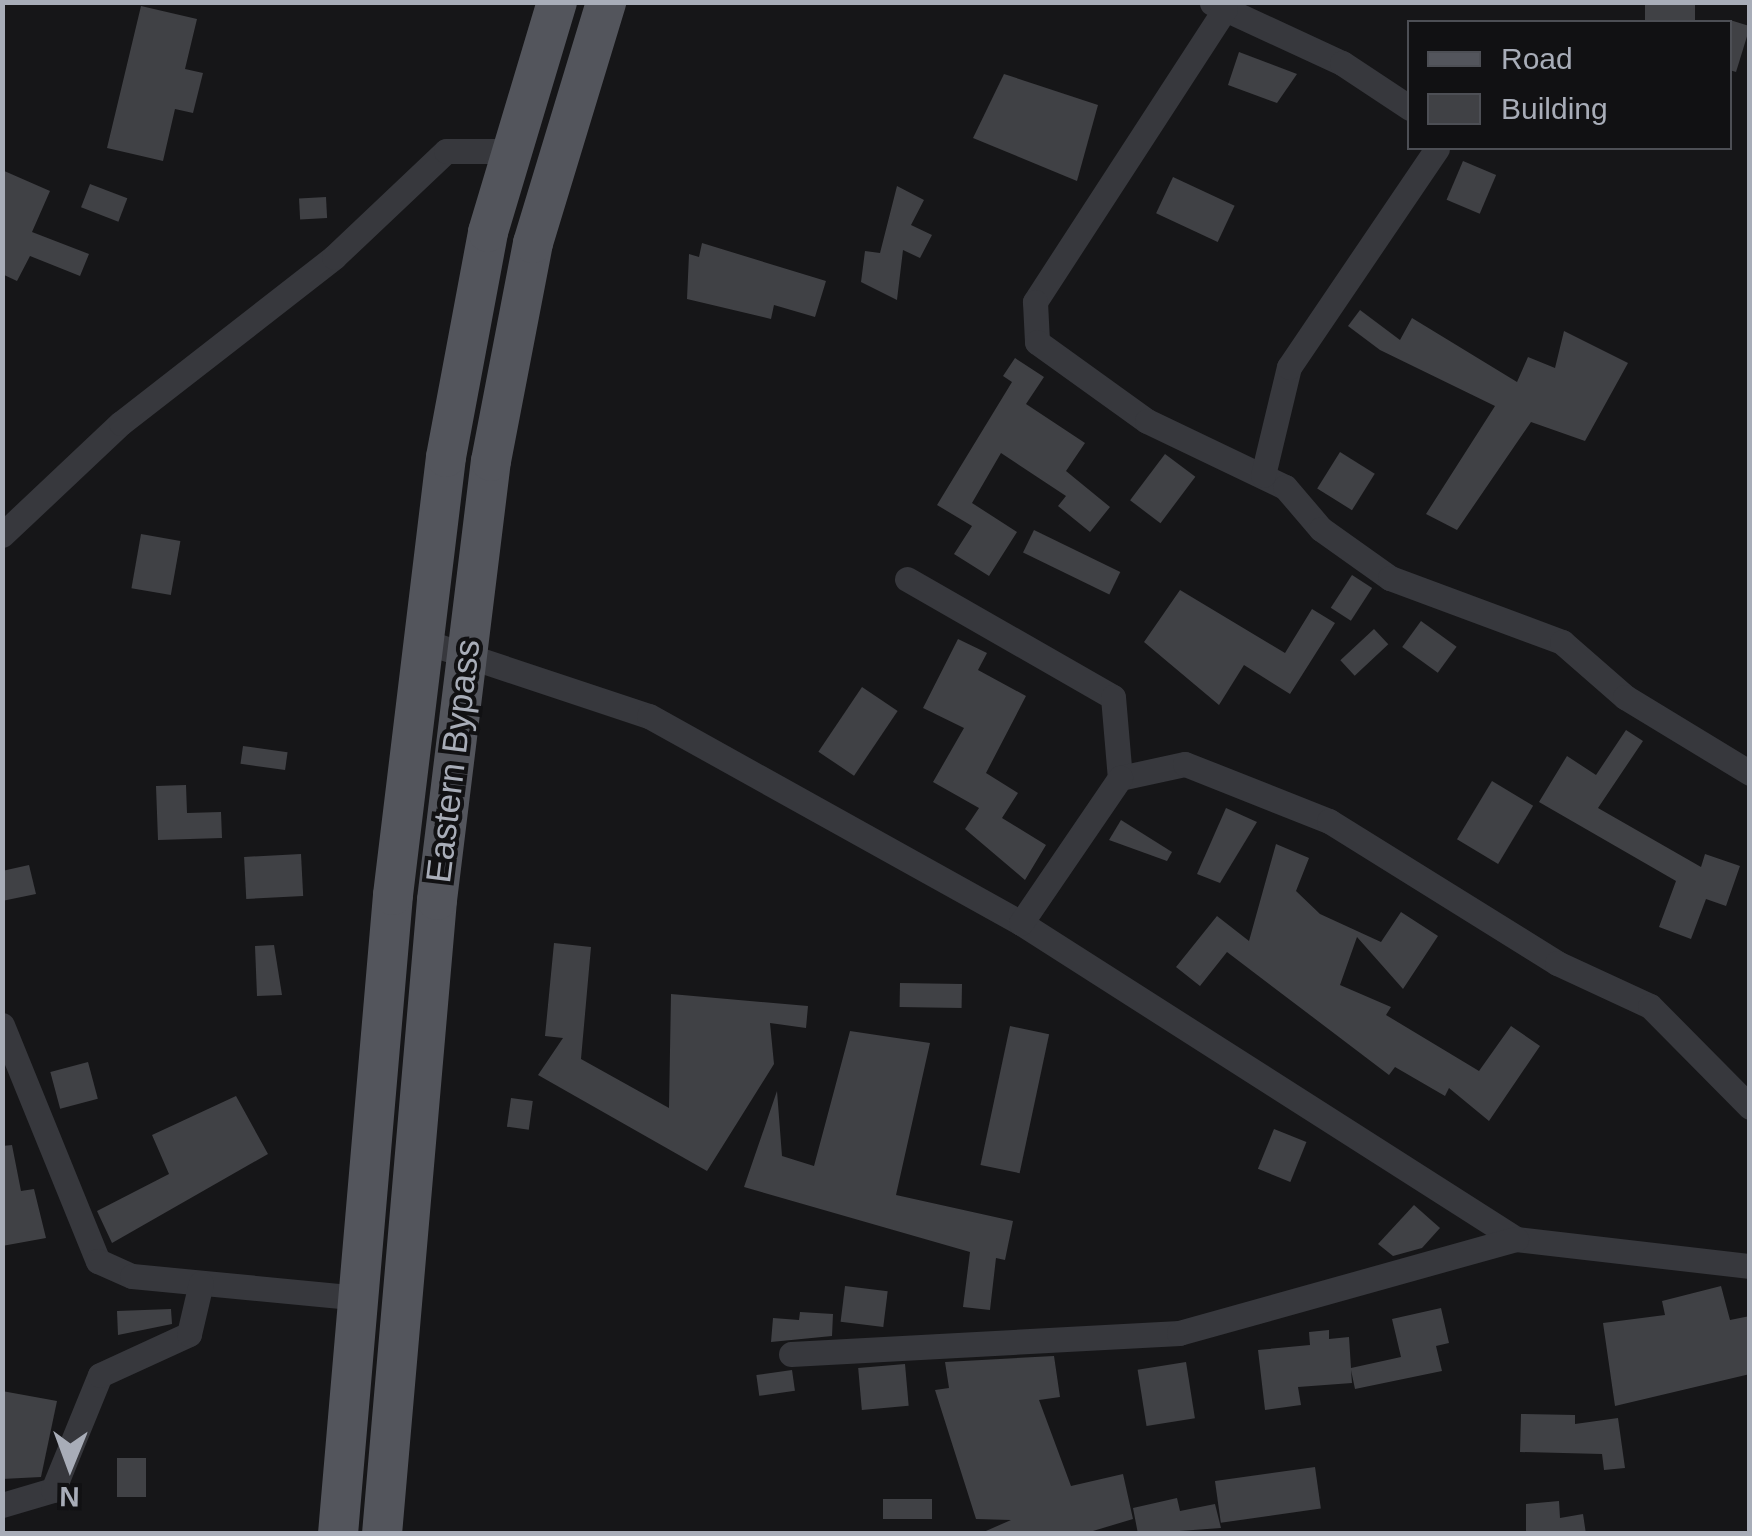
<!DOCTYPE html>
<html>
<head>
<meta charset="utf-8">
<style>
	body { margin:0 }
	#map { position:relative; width:1752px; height:1536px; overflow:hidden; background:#161618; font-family:Arial,sans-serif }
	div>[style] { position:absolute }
	.building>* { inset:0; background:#404145; transform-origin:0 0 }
	.street>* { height:25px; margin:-12.5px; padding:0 12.5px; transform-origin:12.5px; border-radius:12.5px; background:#37383d }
	.primary>* { height:40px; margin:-20px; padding:0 20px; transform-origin:20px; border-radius:20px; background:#53555c }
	span { translate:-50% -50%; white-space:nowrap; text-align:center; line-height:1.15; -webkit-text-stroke:8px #111113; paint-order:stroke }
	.street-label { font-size:35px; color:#a8adb8 }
	.frame { position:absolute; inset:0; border:5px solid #a8adb8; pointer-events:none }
	.legend { position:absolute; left:1407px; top:20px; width:325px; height:130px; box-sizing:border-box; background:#111113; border:2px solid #4d4f55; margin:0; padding:12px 18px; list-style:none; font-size:30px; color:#a8adb8 }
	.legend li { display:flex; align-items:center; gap:20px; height:50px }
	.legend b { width:50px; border:2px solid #4d4f55 }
	.north { position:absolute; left:20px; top:1416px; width:100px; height:100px; -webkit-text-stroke:8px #111113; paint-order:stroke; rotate:181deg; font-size:28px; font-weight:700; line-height:40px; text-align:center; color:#a8adb8 }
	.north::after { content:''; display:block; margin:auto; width:35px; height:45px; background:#a8adb8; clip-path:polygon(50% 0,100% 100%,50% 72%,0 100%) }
</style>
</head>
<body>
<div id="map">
	<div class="building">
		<i style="left:1645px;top:2px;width:50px;height:20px"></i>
		<i style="clip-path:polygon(141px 6px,197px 19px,185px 69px,203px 73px,193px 113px,175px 109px,163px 161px,107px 148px)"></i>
		<i style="left:1730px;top:20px;width:21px;height:48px;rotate:17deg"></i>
		<i style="clip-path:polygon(1239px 52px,1297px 74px,1277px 103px,1228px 85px)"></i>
		<i style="clip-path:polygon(1004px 74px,1098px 105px,1077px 181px,973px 138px)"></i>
		<i style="left:1463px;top:161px;width:36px;height:42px;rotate:23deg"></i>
		<i style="clip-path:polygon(2px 170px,50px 191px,32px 232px,89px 254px,80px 276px,30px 256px,17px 281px,2px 274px)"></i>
		<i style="left:1173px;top:177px;width:68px;height:40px;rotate:25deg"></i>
		<i style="left:90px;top:184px;width:40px;height:25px;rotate:21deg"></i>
		<i style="clip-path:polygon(897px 186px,924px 200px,911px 225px,932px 235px,920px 258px,903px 250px,897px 300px,861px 282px,865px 251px,880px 253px)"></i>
		<i style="left:326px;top:197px;width:21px;height:27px;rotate:87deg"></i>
		<i style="clip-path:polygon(702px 243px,826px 281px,815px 317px,774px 305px,771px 319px,687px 299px,689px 254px,699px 257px)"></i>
		<i style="clip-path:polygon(1360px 310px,1400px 340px,1412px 318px,1517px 382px,1528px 357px,1555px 368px,1564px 331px,1628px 363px,1585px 441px,1531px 422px,1457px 530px,1426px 514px,1495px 406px,1380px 350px,1348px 326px)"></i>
		<i style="clip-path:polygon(1015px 358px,1044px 377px,1026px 404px,1085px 443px,1066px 471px,1110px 507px,1090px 532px,1058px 506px,1066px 496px,1001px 453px,972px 503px,1017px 532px,989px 576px,954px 554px,972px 526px,937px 505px,1012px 382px,1003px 376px)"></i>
		<i style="left:1340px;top:452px;width:41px;height:43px;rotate:32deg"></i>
		<i style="left:1165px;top:454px;width:38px;height:58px;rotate:37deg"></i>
		<i style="left:1034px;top:530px;width:96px;height:25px;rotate:26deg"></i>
		<i style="left:141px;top:534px;width:40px;height:55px;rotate:10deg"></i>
		<i style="left:1352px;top:575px;width:24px;height:39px;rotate:33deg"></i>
		<i style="clip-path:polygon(1180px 590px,1285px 653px,1312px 609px,1335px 623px,1290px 694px,1244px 665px,1219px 705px,1144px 642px)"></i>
		<i style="left:1421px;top:621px;width:44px;height:32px;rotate:36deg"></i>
		<i style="left:1374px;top:629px;width:21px;height:46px;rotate:47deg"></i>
		<i style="clip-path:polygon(958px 639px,987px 653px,978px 670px,1026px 696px,986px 773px,1018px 793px,1002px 818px,1046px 845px,1025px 880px,965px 829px,979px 808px,933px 782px,964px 728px,923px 708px)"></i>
		<i style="left:862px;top:687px;width:43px;height:78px;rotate:34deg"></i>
		<i style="clip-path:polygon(1626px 730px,1643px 741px,1598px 808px,1701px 867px,1705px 854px,1740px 866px,1726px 906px,1706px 899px,1691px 939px,1659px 927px,1676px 881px,1539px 802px,1567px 756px,1596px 775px)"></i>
		<i style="left:243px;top:746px;width:45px;height:18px;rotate:8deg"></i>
		<i style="left:1492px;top:781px;width:48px;height:68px;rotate:31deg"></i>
		<i style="clip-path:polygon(186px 785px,187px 813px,221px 812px,222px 838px,158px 840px,156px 786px)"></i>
		<i style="clip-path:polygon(1226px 808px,1257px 822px,1220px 883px,1197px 874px)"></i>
		<i style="clip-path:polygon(1121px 820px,1172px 852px,1167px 861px,1109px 840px)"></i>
		<i style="clip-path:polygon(1276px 844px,1309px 858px,1296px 891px,1320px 914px,1381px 942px,1401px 912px,1438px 936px,1403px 989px,1357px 937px,1340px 985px,1391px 1007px,1386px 1015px,1479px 1071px,1511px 1026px,1540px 1046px,1489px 1121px,1449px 1088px,1445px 1096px,1395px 1067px,1389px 1075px,1227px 952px,1200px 986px,1176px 967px,1217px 916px,1249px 941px)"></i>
		<i style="left:301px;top:854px;width:42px;height:57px;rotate:87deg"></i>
		<i style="clip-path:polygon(29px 865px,36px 894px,2px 901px,2px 871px)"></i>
		<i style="clip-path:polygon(554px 943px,591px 947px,581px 1059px,669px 1108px,671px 994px,808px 1006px,806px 1028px,770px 1023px,774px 1064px,707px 1171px,538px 1075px,563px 1038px,545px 1036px)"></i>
		<i style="clip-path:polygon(274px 945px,282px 995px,257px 996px,255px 946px)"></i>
		<i style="left:900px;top:983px;width:62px;height:24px;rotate:1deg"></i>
		<i style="left:1010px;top:1026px;width:40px;height:142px;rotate:12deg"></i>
		<i style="clip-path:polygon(850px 1031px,930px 1043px,896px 1195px,1013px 1221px,1005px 1260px,996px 1258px,990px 1310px,963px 1307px,970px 1252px,744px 1187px,777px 1091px,782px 1156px,814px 1166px)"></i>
		<i style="left:88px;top:1062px;width:38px;height:39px;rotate:75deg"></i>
		<i style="clip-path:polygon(236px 1096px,268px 1154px,112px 1243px,97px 1211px,169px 1174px,152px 1135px)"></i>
		<i style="left:511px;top:1098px;width:22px;height:29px;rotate:8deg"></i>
		<i style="left:1274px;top:1129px;width:35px;height:43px;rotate:22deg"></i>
		<i style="clip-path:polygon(12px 1145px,21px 1191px,34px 1189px,46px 1238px,2px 1246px,2px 1146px)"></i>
		<i style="clip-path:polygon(1414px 1205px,1440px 1228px,1422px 1248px,1393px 1256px,1378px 1244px)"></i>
		<i style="left:845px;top:1286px;width:43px;height:36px;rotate:7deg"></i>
		<i style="clip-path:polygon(1721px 1286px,1730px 1320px,1750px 1316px,1750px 1374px,1615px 1406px,1603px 1323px,1665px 1315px,1662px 1301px)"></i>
		<i style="clip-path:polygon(1441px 1308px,1449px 1343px,1436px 1346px,1442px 1371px,1355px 1389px,1351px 1370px,1352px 1383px,1298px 1387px,1301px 1405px,1265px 1410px,1258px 1350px,1310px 1345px,1309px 1332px,1329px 1330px,1329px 1339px,1349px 1337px,1351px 1368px,1401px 1357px,1392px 1319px)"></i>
		<i style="clip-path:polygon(171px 1309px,172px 1324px,118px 1335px,117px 1311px)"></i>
		<i style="clip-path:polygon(800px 1312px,833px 1314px,832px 1336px,771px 1342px,773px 1318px,799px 1320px)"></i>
		<i style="clip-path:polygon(1054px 1356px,1060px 1397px,1039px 1400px,1071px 1486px,1123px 1474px,1133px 1519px,1083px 1534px,979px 1534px,1011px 1520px,976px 1519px,935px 1390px,949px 1388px,945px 1362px)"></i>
		<i style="left:1186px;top:1362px;width:57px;height:49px;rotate:81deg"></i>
		<i style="left:905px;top:1364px;width:42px;height:47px;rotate:85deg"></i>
		<i style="left:792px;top:1370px;width:21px;height:36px;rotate:82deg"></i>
		<i style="clip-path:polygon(2px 1391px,57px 1401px,41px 1477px,2px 1479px)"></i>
		<i style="clip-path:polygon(1521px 1414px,1575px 1415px,1575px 1424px,1618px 1418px,1625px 1468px,1604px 1470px,1602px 1454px,1520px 1452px)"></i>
		<i style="left:117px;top:1458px;width:29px;height:39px"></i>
		<i style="left:1315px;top:1467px;width:42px;height:101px;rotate:82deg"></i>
		<i style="clip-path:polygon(1177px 1498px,1180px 1511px,1215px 1504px,1221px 1528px,1138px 1534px,1133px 1508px)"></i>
		<i style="left:932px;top:1499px;width:20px;height:49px;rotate:90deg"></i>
		<i style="clip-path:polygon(1559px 1501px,1560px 1518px,1583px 1514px,1586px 1534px,1526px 1534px,1526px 1504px)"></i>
	</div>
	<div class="street">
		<i style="left:1212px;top:3px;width:143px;rotate:24.8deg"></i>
		<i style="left:1342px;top:63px;width:82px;rotate:33.5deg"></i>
		<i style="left:1225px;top:9px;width:349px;rotate:123deg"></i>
		<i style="left:1035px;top:302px;width:40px;rotate:87.1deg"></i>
		<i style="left:1037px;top:342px;width:135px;rotate:35.7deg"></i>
		<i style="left:1147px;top:421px;width:153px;rotate:25.6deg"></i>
		<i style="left:1285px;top:487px;width:55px;rotate:49.4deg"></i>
		<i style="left:1321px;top:529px;width:85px;rotate:35.4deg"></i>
		<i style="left:1390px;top:578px;width:184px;rotate:20.4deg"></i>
		<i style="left:1562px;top:642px;width:84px;rotate:41.1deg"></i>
		<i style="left:1625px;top:697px;width:146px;rotate:31.3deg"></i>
		<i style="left:1263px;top:475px;width:111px;rotate:-76.5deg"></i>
		<i style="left:1289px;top:367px;width:264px;rotate:-55.9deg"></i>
		<i style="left:2px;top:535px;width:163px;rotate:-43.3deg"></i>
		<i style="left:121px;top:423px;width:270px;rotate:-37.9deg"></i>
		<i style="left:334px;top:257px;width:154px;rotate:-43.4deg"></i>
		<i style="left:446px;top:151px;width:63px"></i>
		<i style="left:907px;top:579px;width:237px;rotate:29.8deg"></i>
		<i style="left:1113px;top:697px;width:81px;rotate:85.1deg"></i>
		<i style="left:1120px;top:778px;width:66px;rotate:-12.2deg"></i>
		<i style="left:1185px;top:764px;width:155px;rotate:21.6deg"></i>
		<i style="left:1329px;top:821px;width:269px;rotate:31.9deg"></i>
		<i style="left:1557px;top:963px;width:102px;rotate:24.8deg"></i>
		<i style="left:1650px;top:1006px;width:142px;rotate:45.3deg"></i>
		<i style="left:423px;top:641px;width:238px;rotate:18.4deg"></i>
		<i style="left:649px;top:716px;width:426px;rotate:29.1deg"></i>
		<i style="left:1021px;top:923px;width:587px;rotate:32.55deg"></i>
		<i style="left:1516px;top:1239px;width:236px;rotate:6.6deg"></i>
		<i style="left:1021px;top:923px;width:176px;rotate:-55.7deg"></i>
		<i style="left:2px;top:1025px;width:255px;rotate:67.9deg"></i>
		<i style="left:98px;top:1261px;width:37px;rotate:24deg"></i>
		<i style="left:132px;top:1276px;width:228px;rotate:5.5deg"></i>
		<i style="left:791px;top:1354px;width:389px;rotate:-3.1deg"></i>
		<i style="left:1179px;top:1333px;width:350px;rotate:-15.6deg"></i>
		<i style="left:2px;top:1505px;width:53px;rotate:-16.4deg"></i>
		<i style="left:53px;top:1490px;width:124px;rotate:-67.8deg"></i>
		<i style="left:100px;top:1375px;width:98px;rotate:-24.7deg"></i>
		<i style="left:189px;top:1334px;width:52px;rotate:-76.8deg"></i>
	</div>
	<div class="primary">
		<i style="left:338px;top:1534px;width:641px;rotate:-85.08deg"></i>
		<i style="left:393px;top:895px;width:441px;rotate:-83.1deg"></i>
		<i style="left:446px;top:457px;width:229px;rotate:-79.4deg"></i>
		<i style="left:488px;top:232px;width:240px;rotate:-73.3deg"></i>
		<i style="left:382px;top:1534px;width:636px;rotate:-85.04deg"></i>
		<i style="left:437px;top:900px;width:442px;rotate:-83deg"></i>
		<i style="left:491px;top:461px;width:222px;rotate:-79.1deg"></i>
		<i style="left:533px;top:243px;width:252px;rotate:-73.1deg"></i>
	</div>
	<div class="street-label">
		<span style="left:453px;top:761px;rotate:-83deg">Eastern Bypass</span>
	</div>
	<div class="frame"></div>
	<ul class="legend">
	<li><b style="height:12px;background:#53555c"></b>Road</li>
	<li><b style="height:28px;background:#404145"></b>Building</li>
	</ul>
	<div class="north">N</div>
</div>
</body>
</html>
